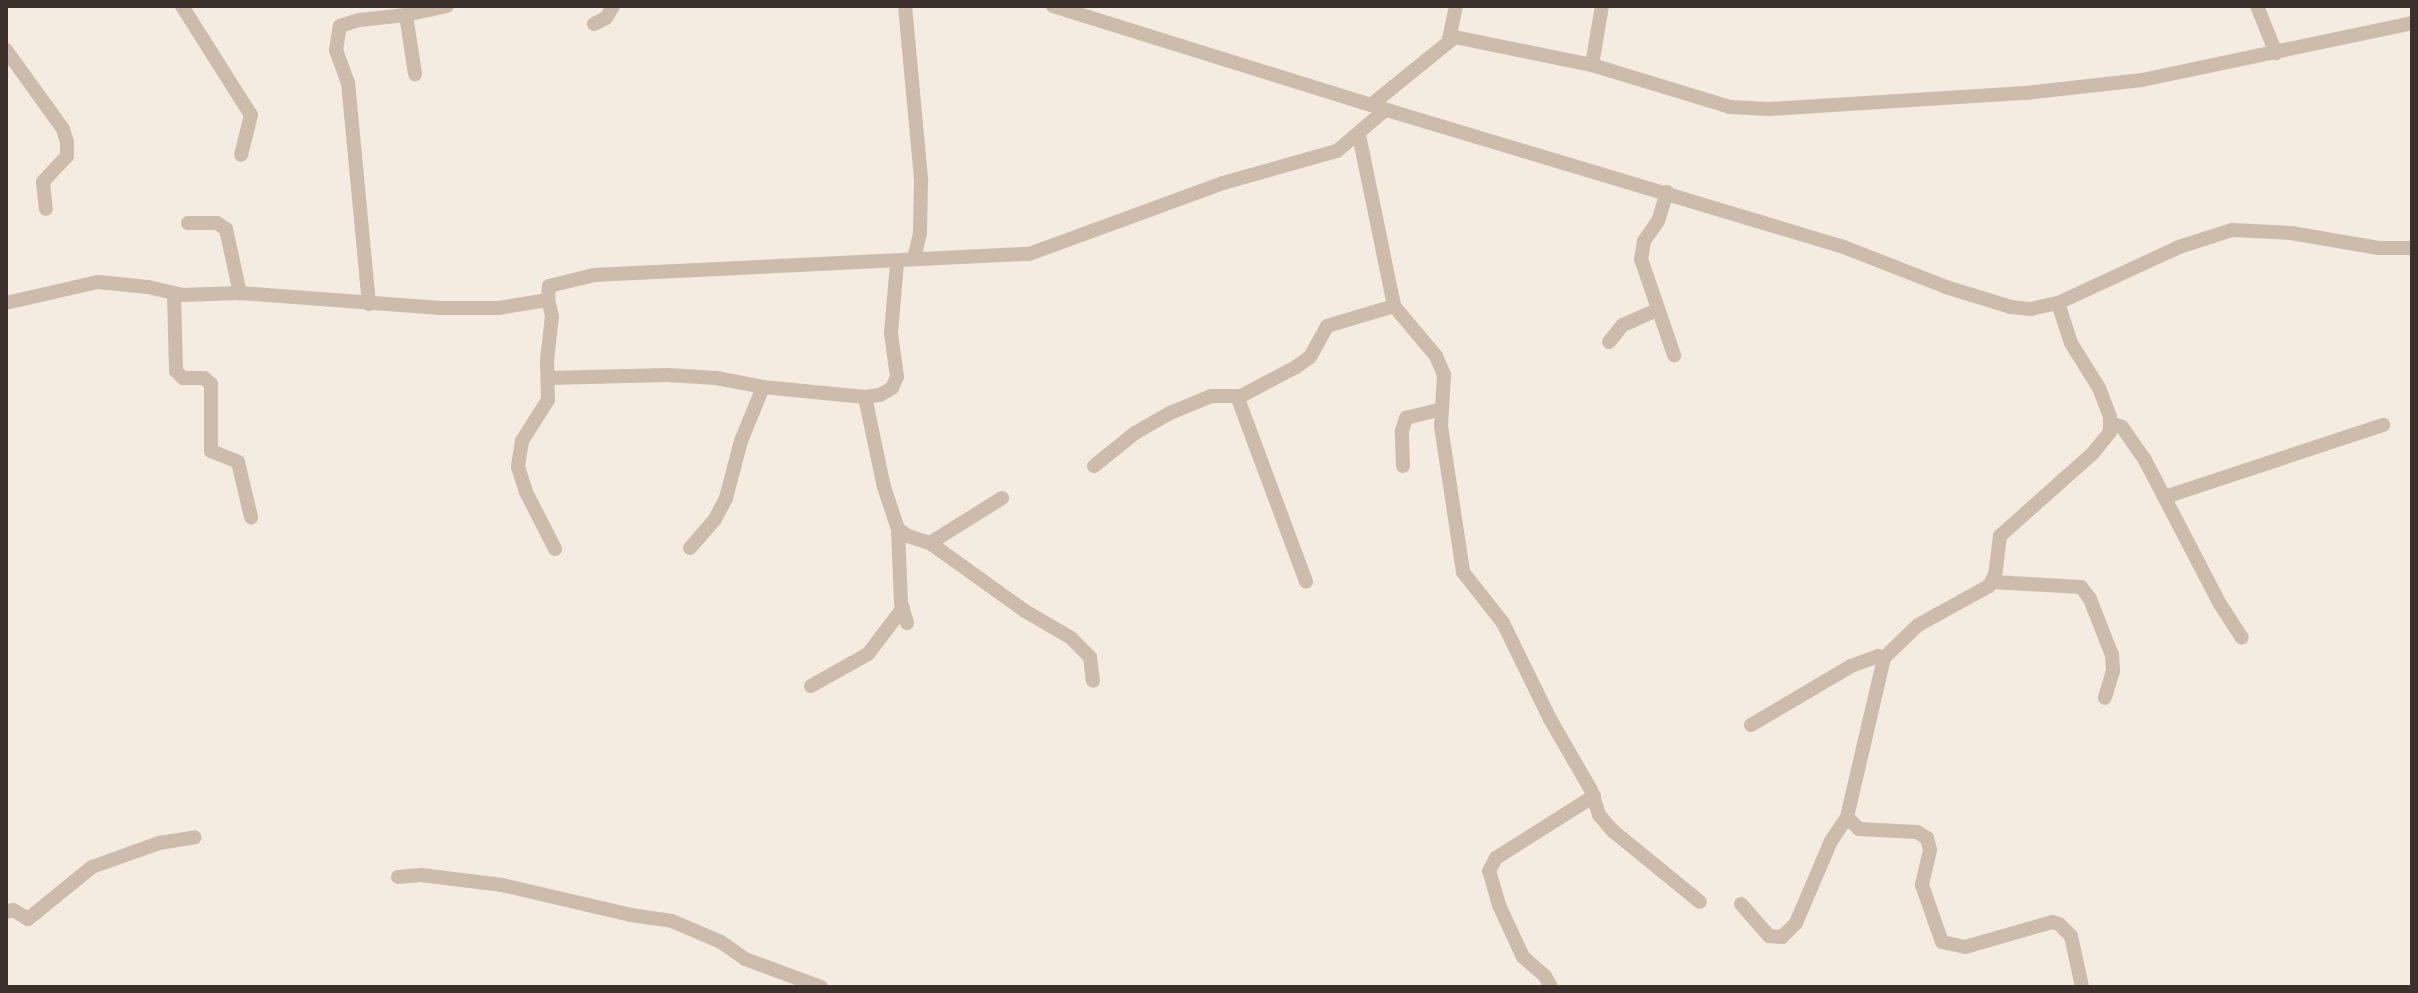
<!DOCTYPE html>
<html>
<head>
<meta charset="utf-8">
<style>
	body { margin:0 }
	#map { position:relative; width:2418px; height:993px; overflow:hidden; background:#f4ebe1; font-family:Cabin,sans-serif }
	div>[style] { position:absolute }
	.street>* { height:14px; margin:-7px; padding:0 7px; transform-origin:7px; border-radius:7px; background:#cdbbac }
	span { translate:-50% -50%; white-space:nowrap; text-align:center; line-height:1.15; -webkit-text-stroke:7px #fbf5ee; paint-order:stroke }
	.frame { position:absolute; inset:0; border:8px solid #3b302b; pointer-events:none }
</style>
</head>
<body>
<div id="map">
	<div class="street">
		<i style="left:182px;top:6px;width:129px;rotate:57.7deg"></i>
		<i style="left:251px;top:115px;width:41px;rotate:104deg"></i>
		<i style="left:905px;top:6px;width:175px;rotate:84.7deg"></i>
		<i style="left:921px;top:180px;width:53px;rotate:91.1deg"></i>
		<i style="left:920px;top:233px;width:27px;rotate:103deg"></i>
		<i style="left:1053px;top:6px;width:333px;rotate:17.3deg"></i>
		<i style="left:1371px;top:105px;width:108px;rotate:-39deg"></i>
		<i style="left:1455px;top:37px;width:140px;rotate:11.6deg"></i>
		<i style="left:1592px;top:65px;width:144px;rotate:16.9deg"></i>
		<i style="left:1730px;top:107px;width:39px;rotate:3deg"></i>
		<i style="left:1769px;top:109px;width:257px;rotate:-3.6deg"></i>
		<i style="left:2026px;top:93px;width:117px;rotate:-6.4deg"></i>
		<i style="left:2142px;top:80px;width:276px;rotate:-11.9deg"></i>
		<i style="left:2257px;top:6px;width:51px;rotate:68deg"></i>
		<i style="left:406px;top:15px;width:42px;rotate:-12.4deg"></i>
		<i style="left:594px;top:24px;width:13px;rotate:-27deg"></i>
		<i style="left:606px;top:18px;width:14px;rotate:-60deg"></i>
		<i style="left:1449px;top:39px;width:34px;rotate:-78deg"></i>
		<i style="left:6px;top:50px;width:97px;rotate:54.2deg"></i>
		<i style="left:63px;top:129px;width:14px;rotate:73deg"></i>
		<i style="left:67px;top:142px;width:14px;rotate:90deg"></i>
		<i style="left:67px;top:156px;width:35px;rotate:133deg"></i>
		<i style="left:43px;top:182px;width:27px;rotate:84deg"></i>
		<i style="left:1592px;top:65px;width:60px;rotate:-80.4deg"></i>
		<i style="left:1377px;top:107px;width:484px;rotate:16.7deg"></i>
		<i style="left:1841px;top:246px;width:113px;rotate:21.3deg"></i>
		<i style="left:1946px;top:287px;width:68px;rotate:17.1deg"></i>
		<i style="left:2011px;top:307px;width:20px;rotate:6deg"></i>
		<i style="left:2031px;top:309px;width:28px;rotate:-13deg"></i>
		<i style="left:2058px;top:303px;width:133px;rotate:-24.8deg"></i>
		<i style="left:2179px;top:247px;width:56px;rotate:-17.8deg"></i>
		<i style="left:2232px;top:230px;width:59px;rotate:2.9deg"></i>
		<i style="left:2291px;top:233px;width:89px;rotate:9.7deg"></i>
		<i style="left:2379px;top:248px;width:33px"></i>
		<i style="left:1359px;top:135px;width:175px;rotate:78.4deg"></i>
		<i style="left:1394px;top:306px;width:65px;rotate:50deg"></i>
		<i style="left:1436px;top:356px;width:21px;rotate:67deg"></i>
		<i style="left:1444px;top:375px;width:51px;rotate:93.4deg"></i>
		<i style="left:1441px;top:426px;width:148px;rotate:81.4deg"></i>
		<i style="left:1463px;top:572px;width:65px;rotate:51.9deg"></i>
		<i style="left:1503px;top:623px;width:107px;rotate:63.9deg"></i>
		<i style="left:1550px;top:719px;width:82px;rotate:60deg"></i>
		<i style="left:1591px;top:790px;width:26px;rotate:72deg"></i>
		<i style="left:1599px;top:815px;width:21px;rotate:49deg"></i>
		<i style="left:1613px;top:831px;width:112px;rotate:39.2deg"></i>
		<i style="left:1667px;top:192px;width:30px;rotate:107deg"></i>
		<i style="left:1658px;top:221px;width:24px;rotate:125deg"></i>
		<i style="left:1644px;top:241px;width:18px;rotate:99deg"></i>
		<i style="left:1641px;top:259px;width:102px;rotate:71deg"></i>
		<i style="left:188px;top:223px;width:29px"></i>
		<i style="left:217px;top:223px;width:11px;rotate:34deg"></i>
		<i style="left:226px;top:229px;width:66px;rotate:77.7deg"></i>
		<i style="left:174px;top:293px;width:78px;rotate:88.5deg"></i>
		<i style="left:176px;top:371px;width:10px;rotate:45deg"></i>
		<i style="left:183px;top:378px;width:21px"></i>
		<i style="left:204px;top:378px;width:9px;rotate:41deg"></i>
		<i style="left:211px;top:384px;width:67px;rotate:90deg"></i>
		<i style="left:211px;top:451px;width:29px;rotate:22deg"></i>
		<i style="left:238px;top:462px;width:57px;rotate:76.7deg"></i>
		<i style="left:548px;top:300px;width:16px;rotate:76deg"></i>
		<i style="left:552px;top:316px;width:44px;rotate:96.5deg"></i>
		<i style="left:547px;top:360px;width:40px;rotate:88.6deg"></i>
		<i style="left:548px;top:400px;width:49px;rotate:122.4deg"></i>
		<i style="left:522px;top:441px;width:26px;rotate:99deg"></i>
		<i style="left:518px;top:467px;width:26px;rotate:72deg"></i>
		<i style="left:526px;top:492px;width:64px;rotate:63deg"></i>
		<i style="left:6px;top:303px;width:94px;rotate:-12.9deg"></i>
		<i style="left:98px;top:282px;width:50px;rotate:5.7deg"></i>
		<i style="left:148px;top:287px;width:35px;rotate:13deg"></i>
		<i style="left:182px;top:295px;width:58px;rotate:-2deg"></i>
		<i style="left:240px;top:293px;width:201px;rotate:4.3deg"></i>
		<i style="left:440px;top:308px;width:58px"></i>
		<i style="left:498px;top:308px;width:51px;rotate:-9.1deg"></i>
		<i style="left:548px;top:300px;width:14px;rotate:-86deg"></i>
		<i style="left:549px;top:286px;width:46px;rotate:-13.7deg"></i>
		<i style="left:594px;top:275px;width:436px;rotate:-2.8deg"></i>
		<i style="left:1029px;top:254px;width:207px;rotate:-20.1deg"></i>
		<i style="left:1223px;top:183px;width:118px;rotate:-15.7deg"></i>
		<i style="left:1337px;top:151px;width:63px;rotate:-40.5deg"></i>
		<i style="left:2058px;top:303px;width:42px;rotate:72deg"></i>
		<i style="left:2071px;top:343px;width:53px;rotate:58.1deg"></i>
		<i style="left:2099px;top:388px;width:31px;rotate:69deg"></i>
		<i style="left:2110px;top:417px;width:15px;rotate:90deg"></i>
		<i style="left:2110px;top:432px;width:28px;rotate:129deg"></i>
		<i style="left:2092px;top:454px;width:123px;rotate:138.3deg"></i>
		<i style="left:2000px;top:536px;width:39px;rotate:97deg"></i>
		<i style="left:1995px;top:575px;width:13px;rotate:119deg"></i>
		<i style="left:1989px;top:586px;width:81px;rotate:151.2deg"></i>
		<i style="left:1918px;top:625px;width:47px;rotate:135.9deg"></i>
		<i style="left:1884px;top:658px;width:163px;rotate:103.1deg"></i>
		<i style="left:1847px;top:817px;width:17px;rotate:45deg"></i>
		<i style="left:1859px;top:829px;width:58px;rotate:3deg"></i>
		<i style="left:1917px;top:832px;width:12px;rotate:31deg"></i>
		<i style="left:1927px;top:838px;width:12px;rotate:76deg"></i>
		<i style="left:1930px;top:850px;width:36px;rotate:103deg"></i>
		<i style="left:1922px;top:885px;width:60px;rotate:70.7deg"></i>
		<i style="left:1942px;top:942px;width:24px;rotate:12deg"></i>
		<i style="left:1965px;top:947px;width:91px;rotate:-16deg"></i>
		<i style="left:2052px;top:922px;width:7px;rotate:16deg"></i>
		<i style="left:2059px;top:924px;width:17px;rotate:45deg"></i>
		<i style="left:2071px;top:936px;width:52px;rotate:77.8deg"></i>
		<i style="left:369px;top:304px;width:222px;rotate:-95.4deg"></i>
		<i style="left:348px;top:83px;width:35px;rotate:-110deg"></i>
		<i style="left:336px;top:50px;width:24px;rotate:-81deg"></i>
		<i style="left:340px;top:26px;width:20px;rotate:-18deg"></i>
		<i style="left:359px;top:20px;width:47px;rotate:-6.1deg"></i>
		<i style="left:406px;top:15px;width:60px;rotate:81.3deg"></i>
		<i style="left:1609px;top:342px;width:22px;rotate:-51deg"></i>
		<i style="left:1623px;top:325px;width:36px;rotate:-24deg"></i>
		<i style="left:548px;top:378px;width:120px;rotate:-1.4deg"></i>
		<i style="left:668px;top:375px;width:48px;rotate:3.6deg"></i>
		<i style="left:716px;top:378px;width:48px;rotate:10.8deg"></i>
		<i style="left:763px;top:387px;width:102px;rotate:5.6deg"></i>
		<i style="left:865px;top:397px;width:15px;rotate:-8deg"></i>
		<i style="left:880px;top:395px;width:14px;rotate:-30deg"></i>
		<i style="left:892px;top:388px;width:12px;rotate:-66deg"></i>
		<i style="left:897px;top:377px;width:44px;rotate:-97.8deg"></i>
		<i style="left:891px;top:333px;width:70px;rotate:-85.1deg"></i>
		<i style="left:1237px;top:396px;width:198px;rotate:69.6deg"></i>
		<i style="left:865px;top:397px;width:92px;rotate:78.1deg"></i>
		<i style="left:884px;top:487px;width:44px;rotate:71.6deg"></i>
		<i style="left:898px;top:529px;width:12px;rotate:35deg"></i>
		<i style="left:908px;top:536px;width:23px;rotate:18deg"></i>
		<i style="left:930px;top:543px;width:117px;rotate:35.6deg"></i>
		<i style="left:1025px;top:611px;width:53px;rotate:30.4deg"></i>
		<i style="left:1071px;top:638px;width:27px;rotate:45deg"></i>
		<i style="left:1090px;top:657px;width:24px;rotate:83deg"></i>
		<i style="left:2111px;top:423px;width:12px;rotate:20deg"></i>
		<i style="left:2122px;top:427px;width:40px;rotate:55.1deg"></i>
		<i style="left:2145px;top:460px;width:162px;rotate:62.5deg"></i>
		<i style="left:2220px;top:604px;width:40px;rotate:57.1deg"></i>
		<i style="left:1094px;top:466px;width:53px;rotate:-38.8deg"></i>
		<i style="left:1135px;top:433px;width:40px;rotate:-29.7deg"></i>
		<i style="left:1170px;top:413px;width:44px;rotate:-22.5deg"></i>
		<i style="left:1211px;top:396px;width:30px"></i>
		<i style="left:1241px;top:396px;width:62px;rotate:-27.8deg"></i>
		<i style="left:1296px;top:367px;width:17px;rotate:-36deg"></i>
		<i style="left:1310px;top:357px;width:35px;rotate:-61deg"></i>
		<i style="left:1327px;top:326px;width:70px;rotate:-16.6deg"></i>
		<i style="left:1403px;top:466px;width:35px;rotate:-92deg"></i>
		<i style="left:1402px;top:431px;width:14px;rotate:-73deg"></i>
		<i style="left:1406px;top:418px;width:36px;rotate:-14deg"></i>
		<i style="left:2165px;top:497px;width:230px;rotate:-18.3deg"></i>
		<i style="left:898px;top:529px;width:74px;rotate:87.7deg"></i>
		<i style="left:901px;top:603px;width:21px;rotate:73deg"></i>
		<i style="left:930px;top:543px;width:85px;rotate:-32deg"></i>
		<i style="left:690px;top:548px;width:38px;rotate:-49deg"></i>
		<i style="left:715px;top:519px;width:24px;rotate:-62deg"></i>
		<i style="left:726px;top:498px;width:59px;rotate:-75.3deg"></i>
		<i style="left:741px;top:441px;width:58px;rotate:-67.8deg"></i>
		<i style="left:1993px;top:582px;width:88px;rotate:3.3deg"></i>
		<i style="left:2081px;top:587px;width:15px;rotate:53deg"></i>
		<i style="left:2090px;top:599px;width:60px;rotate:68.6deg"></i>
		<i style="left:2112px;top:655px;width:16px;rotate:86deg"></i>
		<i style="left:2113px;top:671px;width:28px;rotate:107deg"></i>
		<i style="left:811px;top:686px;width:65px;rotate:-29.3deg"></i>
		<i style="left:868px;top:654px;width:58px;rotate:-52.7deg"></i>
		<i style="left:1751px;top:725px;width:116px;rotate:-30.5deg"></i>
		<i style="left:1851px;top:666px;width:29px;rotate:-20deg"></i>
		<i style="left:1878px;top:656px;width:6px;rotate:18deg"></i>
		<i style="left:398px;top:877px;width:23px;rotate:-5deg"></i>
		<i style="left:421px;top:875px;width:82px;rotate:7deg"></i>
		<i style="left:502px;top:885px;width:132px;rotate:13.1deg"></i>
		<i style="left:631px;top:915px;width:41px;rotate:8.3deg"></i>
		<i style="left:672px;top:921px;width:53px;rotate:23.2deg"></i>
		<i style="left:721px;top:942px;width:29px;rotate:35deg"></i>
		<i style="left:745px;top:959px;width:81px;rotate:20.2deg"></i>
		<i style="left:1741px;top:904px;width:43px;rotate:48.8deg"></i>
		<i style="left:1769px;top:936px;width:13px;rotate:4deg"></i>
		<i style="left:1782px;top:937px;width:20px;rotate:-45deg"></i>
		<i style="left:1796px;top:923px;width:89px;rotate:-66.9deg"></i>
		<i style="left:1831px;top:841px;width:29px;rotate:-56deg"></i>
		<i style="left:6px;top:912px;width:7px;rotate:-16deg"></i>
		<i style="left:13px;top:910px;width:17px;rotate:31deg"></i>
		<i style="left:28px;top:919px;width:82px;rotate:-39.1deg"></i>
		<i style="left:92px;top:867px;width:71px;rotate:-19.7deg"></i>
		<i style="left:159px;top:843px;width:36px;rotate:-9deg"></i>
		<i style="left:1551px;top:987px;width:13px;rotate:-119deg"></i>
		<i style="left:1545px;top:976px;width:29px;rotate:-139deg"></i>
		<i style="left:1523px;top:957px;width:57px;rotate:-114.8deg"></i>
		<i style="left:1499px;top:905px;width:35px;rotate:-106deg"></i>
		<i style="left:1489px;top:871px;width:15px;rotate:-62deg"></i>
		<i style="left:1496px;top:858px;width:116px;rotate:-32.3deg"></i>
	</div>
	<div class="frame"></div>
</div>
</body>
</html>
